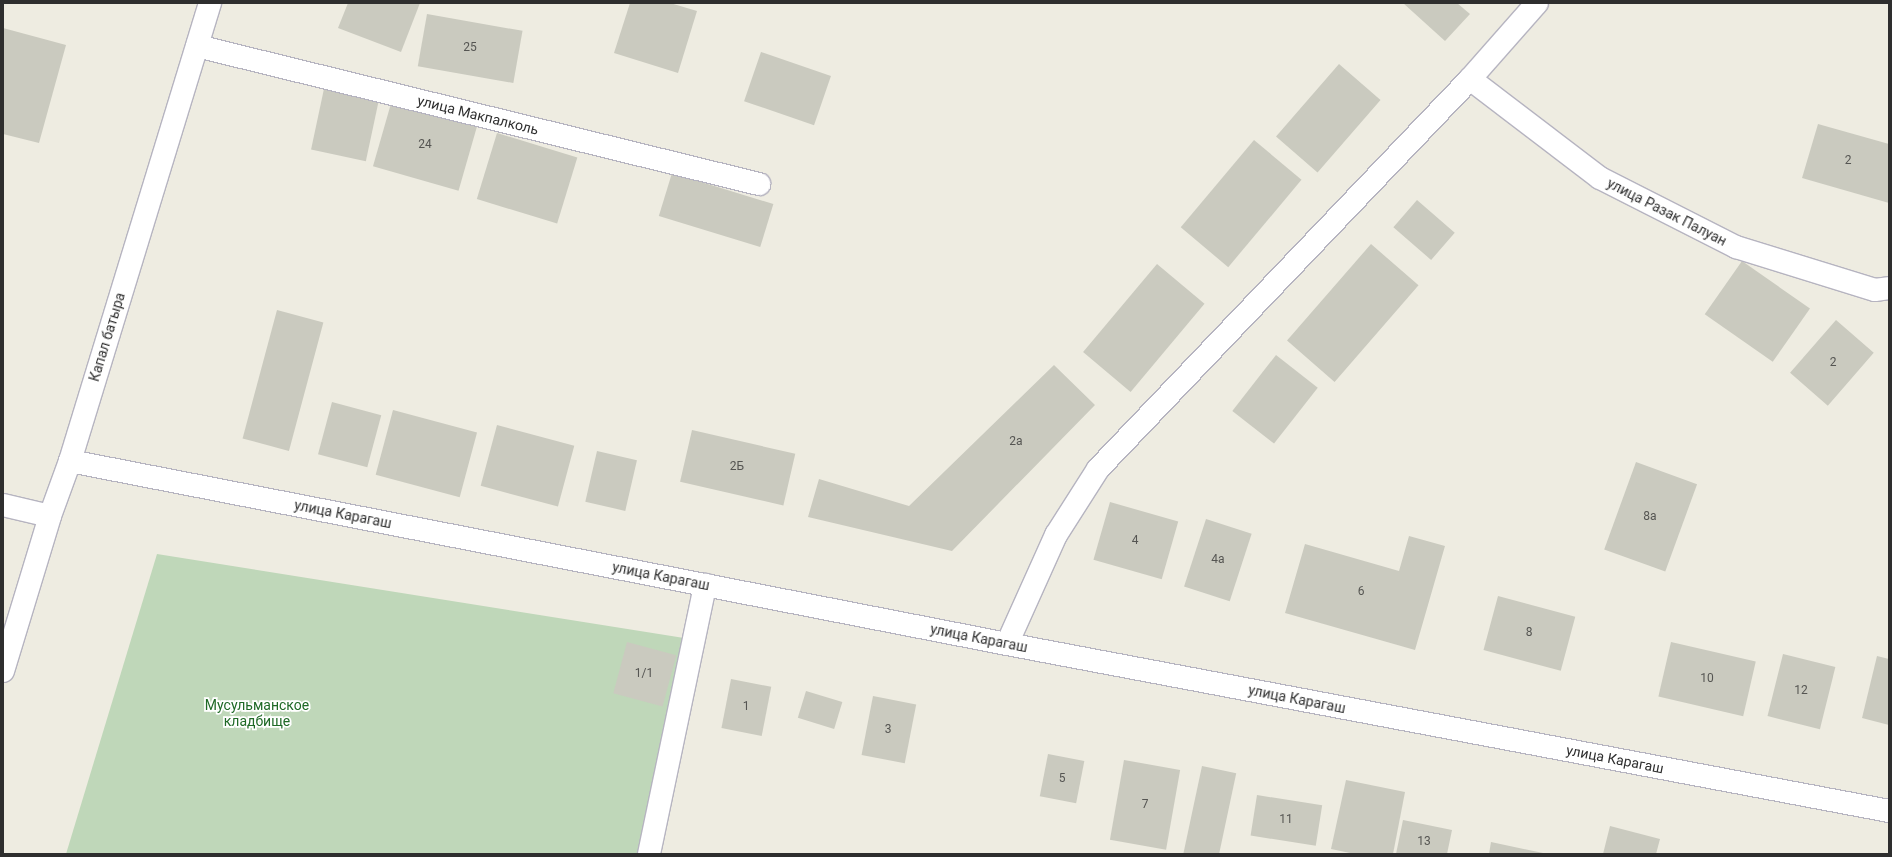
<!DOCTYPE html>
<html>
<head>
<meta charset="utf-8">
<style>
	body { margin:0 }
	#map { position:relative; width:1892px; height:857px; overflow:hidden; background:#eeece1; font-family:Roboto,sans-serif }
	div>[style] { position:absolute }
	.cemetery>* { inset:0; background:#bfd7b9 }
	.building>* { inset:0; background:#cacabf; transform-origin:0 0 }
	.roads { filter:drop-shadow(1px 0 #b6b4c0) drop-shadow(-1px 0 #b6b4c0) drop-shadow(0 1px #b6b4c0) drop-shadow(0 -1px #b6b4c0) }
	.minor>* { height:22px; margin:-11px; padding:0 11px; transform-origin:11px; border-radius:11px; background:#fff }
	span { translate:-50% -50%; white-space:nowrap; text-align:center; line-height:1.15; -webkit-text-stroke:3.5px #fff; paint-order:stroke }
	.number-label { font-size:12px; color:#555552 }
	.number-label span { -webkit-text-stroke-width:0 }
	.street-label { font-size:14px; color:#2e2e2e }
	.park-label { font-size:14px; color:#1f6926 }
	.frame { position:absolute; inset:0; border:4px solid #2e2e2e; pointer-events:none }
</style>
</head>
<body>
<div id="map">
	<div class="cemetery">
		<i style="clip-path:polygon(157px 554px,684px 638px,637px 854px,66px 854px)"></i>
	</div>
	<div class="building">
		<i style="clip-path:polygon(348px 3px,420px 3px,401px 52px,338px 28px)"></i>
		<i style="clip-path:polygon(630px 3px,670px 3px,697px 11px,678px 73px,614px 53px)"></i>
		<i style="clip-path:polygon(1403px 3px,1457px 3px,1470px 14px,1445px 41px)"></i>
		<i style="left:427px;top:14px;width:97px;height:53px;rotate:10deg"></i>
		<i style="clip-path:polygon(3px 28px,66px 45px,39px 143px,3px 134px)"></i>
		<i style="left:761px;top:52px;width:74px;height:52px;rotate:19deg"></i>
		<i style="left:1339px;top:64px;width:55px;height:96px;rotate:41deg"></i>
		<i style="left:325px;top:84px;width:56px;height:67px;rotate:12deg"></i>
		<i style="left:392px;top:100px;width:89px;height:69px;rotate:16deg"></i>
		<i style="clip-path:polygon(1818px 124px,1889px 144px,1889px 203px,1802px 178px)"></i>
		<i style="left:497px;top:133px;width:84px;height:69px;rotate:17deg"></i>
		<i style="left:1254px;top:140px;width:62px;height:114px;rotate:40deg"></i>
		<i style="left:672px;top:173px;width:106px;height:45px;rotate:17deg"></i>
		<i style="left:1417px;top:200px;width:50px;height:36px;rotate:41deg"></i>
		<i style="left:1371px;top:244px;width:63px;height:128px;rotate:41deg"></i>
		<i style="left:1742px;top:261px;width:83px;height:65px;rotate:35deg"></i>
		<i style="left:1157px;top:264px;width:62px;height:115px;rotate:40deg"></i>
		<i style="left:277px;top:310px;width:48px;height:133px;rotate:15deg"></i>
		<i style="left:1836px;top:320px;width:50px;height:70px;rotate:41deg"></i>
		<i style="left:1276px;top:355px;width:53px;height:71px;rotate:38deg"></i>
		<i style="clip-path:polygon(1054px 365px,1095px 405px,952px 551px,808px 517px,819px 479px,909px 506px)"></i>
		<i style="left:332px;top:402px;width:51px;height:54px;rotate:15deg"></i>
		<i style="left:393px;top:410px;width:87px;height:67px;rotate:15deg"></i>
		<i style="left:497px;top:425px;width:80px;height:63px;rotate:15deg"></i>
		<i style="left:692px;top:430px;width:106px;height:53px;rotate:13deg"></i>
		<i style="left:597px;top:451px;width:41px;height:52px;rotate:13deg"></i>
		<i style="left:1636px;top:462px;width:65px;height:93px;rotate:20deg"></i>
		<i style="left:1110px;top:502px;width:71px;height:60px;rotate:16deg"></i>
		<i style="left:1206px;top:519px;width:48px;height:71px;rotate:18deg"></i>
		<i style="clip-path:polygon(1409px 536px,1445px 546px,1415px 650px,1285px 613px,1305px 544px,1399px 571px)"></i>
		<i style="left:1498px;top:596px;width:80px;height:56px;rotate:15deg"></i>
		<i style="left:627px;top:642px;width:51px;height:53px;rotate:15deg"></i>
		<i style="left:1671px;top:642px;width:87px;height:56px;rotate:13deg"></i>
		<i style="left:1783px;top:654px;width:54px;height:64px;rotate:14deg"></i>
		<i style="clip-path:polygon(1877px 656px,1889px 659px,1889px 725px,1862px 718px)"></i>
		<i style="left:731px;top:679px;width:41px;height:50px;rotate:11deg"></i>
		<i style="left:806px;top:691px;width:38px;height:28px;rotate:17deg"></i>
		<i style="left:873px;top:696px;width:44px;height:60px;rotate:11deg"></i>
		<i style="left:1048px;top:754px;width:37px;height:43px;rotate:11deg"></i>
		<i style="left:1124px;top:760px;width:57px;height:81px;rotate:10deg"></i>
		<i style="left:1202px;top:766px;width:35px;height:90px;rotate:12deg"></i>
		<i style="clip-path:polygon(1346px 780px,1405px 792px,1393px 854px,1355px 854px,1331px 849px)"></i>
		<i style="left:1257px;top:795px;width:66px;height:41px;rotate:9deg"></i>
		<i style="clip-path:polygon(1403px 820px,1452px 830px,1447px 854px,1396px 854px)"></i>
		<i style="clip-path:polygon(1610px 826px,1660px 839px,1656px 854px,1603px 854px)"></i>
		<i style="clip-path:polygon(1491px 842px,1543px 853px,1543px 854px,1489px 854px)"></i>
	</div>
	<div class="roads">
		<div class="minor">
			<i style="left:197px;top:46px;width:579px;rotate:13.8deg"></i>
			<i style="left:1470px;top:79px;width:163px;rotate:37.3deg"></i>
			<i style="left:1600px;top:178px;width:153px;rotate:26.9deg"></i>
			<i style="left:1736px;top:247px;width:145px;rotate:17.2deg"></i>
			<i style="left:1875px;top:290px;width:14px;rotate:-8deg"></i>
			<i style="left:70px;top:461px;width:955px;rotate:11.05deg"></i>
			<i style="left:1007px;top:644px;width:898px;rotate:10.72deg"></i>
			<i style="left:3px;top:505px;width:48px;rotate:13.2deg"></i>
			<i style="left:1007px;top:644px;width:120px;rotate:-65.8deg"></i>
			<i style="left:1056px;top:535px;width:78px;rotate:-57.5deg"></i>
			<i style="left:1098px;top:469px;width:539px;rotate:-46.35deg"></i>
			<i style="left:1470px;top:79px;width:101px;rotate:-48.6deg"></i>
			<i style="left:3px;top:671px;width:162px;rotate:-73.1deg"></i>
			<i style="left:50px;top:516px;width:59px;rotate:-70deg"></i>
			<i style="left:70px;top:461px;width:479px;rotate:-73deg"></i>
			<i style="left:649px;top:854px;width:275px;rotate:-78.2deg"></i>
		</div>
	</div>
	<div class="number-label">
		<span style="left:470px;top:48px">25</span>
		<span style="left:425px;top:145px">24</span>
		<span style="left:1848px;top:161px">2</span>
		<span style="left:1833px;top:363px">2</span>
		<span style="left:1016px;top:442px">2а</span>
		<span style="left:737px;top:467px">2Б</span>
		<span style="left:1650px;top:517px">8а</span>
		<span style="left:1135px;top:541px">4</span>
		<span style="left:1218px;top:560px">4а</span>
		<span style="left:1361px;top:592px">6</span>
		<span style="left:1529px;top:633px">8</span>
		<span style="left:644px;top:674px">1/1</span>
		<span style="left:1707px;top:679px">10</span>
		<span style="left:1801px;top:691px">12</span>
		<span style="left:746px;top:707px">1</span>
		<span style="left:888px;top:730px">3</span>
		<span style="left:1062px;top:779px">5</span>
		<span style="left:1145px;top:805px">7</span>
		<span style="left:1286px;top:820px">11</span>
		<span style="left:1424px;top:842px">13</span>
	</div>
	<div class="street-label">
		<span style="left:478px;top:115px;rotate:14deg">улица Макпалколь</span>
		<span style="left:1667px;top:212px;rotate:27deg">улица Разак Палуан</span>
		<span style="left:107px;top:337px;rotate:-73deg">Капал батыра</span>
		<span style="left:343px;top:514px;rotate:11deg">улица Карагаш</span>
		<span style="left:661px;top:576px;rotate:11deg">улица Карагаш</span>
		<span style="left:979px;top:638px;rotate:11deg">улица Карагаш</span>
		<span style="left:1297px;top:699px;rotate:11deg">улица Карагаш</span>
		<span style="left:1615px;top:759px;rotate:11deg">улица Карагаш</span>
	</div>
	<div class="park-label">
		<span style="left:257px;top:713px">Мусульманское<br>кладбище</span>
	</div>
	<div class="frame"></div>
</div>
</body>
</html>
